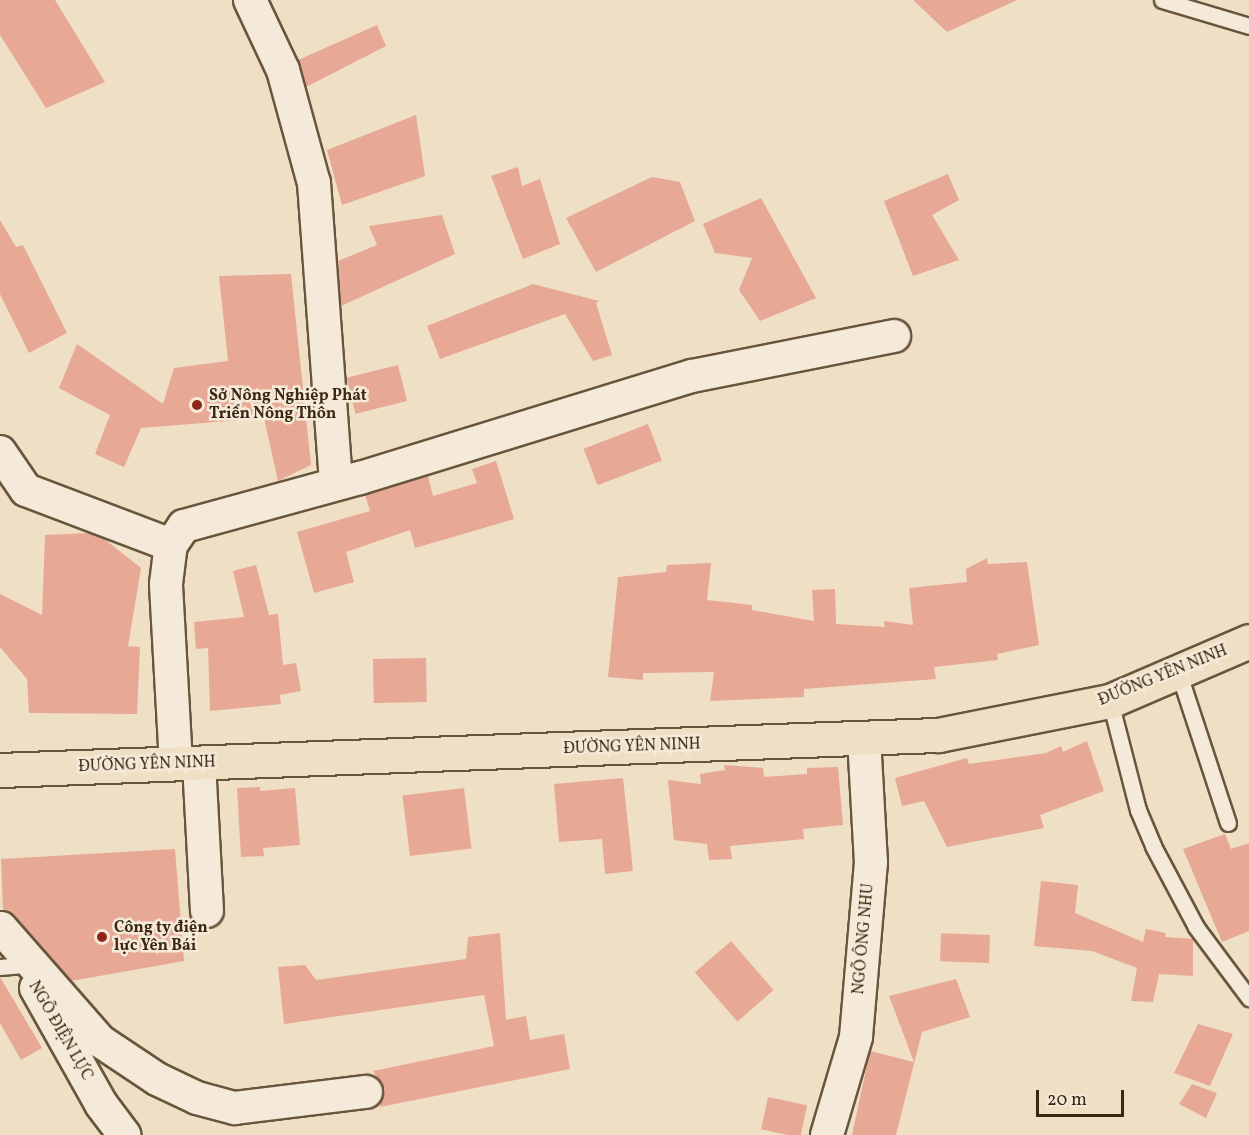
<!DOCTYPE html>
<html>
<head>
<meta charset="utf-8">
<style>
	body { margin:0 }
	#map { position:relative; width:1249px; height:1135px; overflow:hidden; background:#efdfc5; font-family:Vollkorn,serif }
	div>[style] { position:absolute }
	.building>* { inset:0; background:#e7a896; transform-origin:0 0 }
	.roads { filter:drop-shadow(2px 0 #68563c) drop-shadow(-2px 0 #68563c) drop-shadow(0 2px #68563c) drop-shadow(0 -2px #68563c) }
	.service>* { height:15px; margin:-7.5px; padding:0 7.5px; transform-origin:7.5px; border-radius:7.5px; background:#f5ead9 }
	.minor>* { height:32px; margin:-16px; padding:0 16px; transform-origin:16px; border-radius:16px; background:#f5ead9 }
	.primary>* { height:33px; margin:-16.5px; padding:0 16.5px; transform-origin:16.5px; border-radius:16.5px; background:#efdfc5 }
	.dots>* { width:16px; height:16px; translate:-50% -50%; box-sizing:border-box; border:3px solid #f5ead9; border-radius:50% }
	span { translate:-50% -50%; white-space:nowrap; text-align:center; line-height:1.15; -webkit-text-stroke:5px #f5ead9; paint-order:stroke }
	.poi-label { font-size:16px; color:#3b280f; font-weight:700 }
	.left { translate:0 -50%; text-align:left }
	.street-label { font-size:16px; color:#3b280f }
	.scale { position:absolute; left:1036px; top:1090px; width:88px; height:27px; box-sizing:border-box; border:3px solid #3b280f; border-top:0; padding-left:8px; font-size:18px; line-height:21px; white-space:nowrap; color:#3b280f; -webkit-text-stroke:4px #f5ead9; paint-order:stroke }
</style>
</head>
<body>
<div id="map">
	<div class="building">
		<i style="clip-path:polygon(0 0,55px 0,105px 82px,46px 108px,0 35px)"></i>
		<i style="clip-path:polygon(913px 0,1017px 0,947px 32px)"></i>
		<i style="clip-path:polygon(377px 25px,386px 46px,306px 87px,298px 60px)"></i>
		<i style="clip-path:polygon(416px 115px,425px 176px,342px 205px,327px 150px)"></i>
		<i style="clip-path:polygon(518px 167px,522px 186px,540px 179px,560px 244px,523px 259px,491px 176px)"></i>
		<i style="clip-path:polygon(948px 174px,959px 200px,932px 215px,959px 260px,913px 276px,884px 201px)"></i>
		<i style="clip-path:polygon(652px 177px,680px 182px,695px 221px,596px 272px,566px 218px)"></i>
		<i style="clip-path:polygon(761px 198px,816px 298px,760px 321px,739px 290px,752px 258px,715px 253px,703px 224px)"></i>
		<i style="clip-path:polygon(442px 215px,455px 254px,341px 306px,338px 261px,377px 245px,369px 226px)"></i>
		<i style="clip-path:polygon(0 220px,16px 247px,23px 245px,67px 333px,29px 353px,0 294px)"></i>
		<i style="clip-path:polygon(291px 274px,311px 465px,278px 481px,264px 418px,141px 428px,124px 467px,95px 454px,110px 415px,59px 388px,77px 344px,163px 404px,174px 368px,228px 361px,219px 276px)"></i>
		<i style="clip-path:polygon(533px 284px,599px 301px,596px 303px,612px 355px,593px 361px,565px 314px,440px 359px,427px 326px)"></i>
		<i style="left:398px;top:365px;width:37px;height:53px;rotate:76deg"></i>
		<i style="left:648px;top:424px;width:39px;height:69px;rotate:69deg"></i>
		<i style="clip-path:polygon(496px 461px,514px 519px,415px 548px,410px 530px,346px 552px,354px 582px,314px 593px,297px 532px,370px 511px,365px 495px,428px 476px,433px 496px,477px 483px,472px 469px)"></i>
		<i style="clip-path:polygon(89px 533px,103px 538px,141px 568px,128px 646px,140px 647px,137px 714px,29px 713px,27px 679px,0 647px,0 594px,42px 615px,45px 535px)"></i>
		<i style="clip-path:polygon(987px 558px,988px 564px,1027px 562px,1039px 645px,997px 654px,998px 660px,934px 667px,936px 679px,804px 689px,804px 697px,710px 701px,714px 672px,643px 673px,643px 680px,608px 677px,618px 577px,666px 572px,667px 565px,711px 563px,707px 600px,752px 605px,752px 610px,814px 621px,812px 590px,835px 589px,836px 624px,885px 627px,884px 621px,913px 625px,909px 588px,967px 582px,966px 569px)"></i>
		<i style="clip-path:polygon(256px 565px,269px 615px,278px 614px,283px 665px,296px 663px,301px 691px,280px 695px,281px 704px,210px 711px,208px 648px,196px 649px,194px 622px,244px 617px,233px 571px)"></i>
		<i style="left:426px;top:658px;width:44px;height:53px;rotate:89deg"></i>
		<i style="clip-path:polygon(1087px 741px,1104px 791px,1040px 815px,1044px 828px,947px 847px,924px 801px,902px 806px,895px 778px,967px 758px,969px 764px,1046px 753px,1061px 746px,1063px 752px)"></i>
		<i style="clip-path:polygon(724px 765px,763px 768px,764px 777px,807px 774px,807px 768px,838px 767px,843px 825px,803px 829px,804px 839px,730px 846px,732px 859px,709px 860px,707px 844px,674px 840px,668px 780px,701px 784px,700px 774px,725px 770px)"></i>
		<i style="clip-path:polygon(623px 778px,633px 871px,605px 874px,602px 839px,559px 842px,554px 784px)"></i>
		<i style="clip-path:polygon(260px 787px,260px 791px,295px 788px,300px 845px,263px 848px,264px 856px,241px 857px,237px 788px)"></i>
		<i style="left:464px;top:788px;width:61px;height:62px;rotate:83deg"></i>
		<i style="clip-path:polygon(1225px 834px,1231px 849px,1249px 843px,1249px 931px,1222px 942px,1183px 849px)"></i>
		<i style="clip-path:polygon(175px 849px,184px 961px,71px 981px,15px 916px,3px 911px,1px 859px)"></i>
		<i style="clip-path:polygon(1041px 881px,1078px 885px,1075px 913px,1143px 942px,1146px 929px,1166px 933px,1165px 937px,1193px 939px,1193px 976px,1159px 974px,1153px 1002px,1131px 1001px,1137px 968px,1092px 951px,1034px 946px)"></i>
		<i style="clip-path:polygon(500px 933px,506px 1020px,526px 1016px,530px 1040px,564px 1034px,570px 1069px,380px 1107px,384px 1089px,373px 1071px,494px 1046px,484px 995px,284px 1024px,278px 967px,305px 965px,316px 980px,466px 959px,468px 937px)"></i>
		<i style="left:990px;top:935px;width:28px;height:49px;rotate:92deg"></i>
		<i style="left:731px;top:941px;width:65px;height:48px;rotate:49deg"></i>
		<i style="clip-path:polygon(0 977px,42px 1048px,21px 1060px,0 1023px)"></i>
		<i style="clip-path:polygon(956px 979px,970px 1017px,922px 1032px,896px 1135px,852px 1135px,870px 1051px,914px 1062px,889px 996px)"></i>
		<i style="clip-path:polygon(1198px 1024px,1233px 1034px,1210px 1086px,1174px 1073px)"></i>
		<i style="clip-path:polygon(1192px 1084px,1217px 1093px,1206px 1118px,1179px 1104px)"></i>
		<i style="left:768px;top:1097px;width:40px;height:33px;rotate:12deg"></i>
	</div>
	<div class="roads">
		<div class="service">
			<i style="left:1162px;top:0;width:91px;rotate:16.6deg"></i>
			<i style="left:1178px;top:671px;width:160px;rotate:71.8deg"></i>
			<i style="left:1110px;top:701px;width:113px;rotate:75.6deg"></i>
			<i style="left:1138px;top:810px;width:39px;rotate:67deg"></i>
			<i style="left:1153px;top:846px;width:92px;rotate:62deg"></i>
			<i style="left:1196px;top:927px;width:89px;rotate:53.3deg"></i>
			<i style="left:0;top:967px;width:23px;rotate:-5deg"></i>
		</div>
		<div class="minor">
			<i style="left:250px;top:0;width:77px;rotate:64.8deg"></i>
			<i style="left:283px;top:70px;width:117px;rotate:74.7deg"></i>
			<i style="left:314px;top:183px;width:299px;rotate:85.8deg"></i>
			<i style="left:0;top:452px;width:46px;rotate:55.6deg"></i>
			<i style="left:26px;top:490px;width:155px;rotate:20.8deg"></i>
			<i style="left:199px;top:763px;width:148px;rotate:86.9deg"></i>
			<i style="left:176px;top:764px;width:180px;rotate:-93.2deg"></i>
			<i style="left:166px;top:584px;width:39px;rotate:-83deg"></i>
			<i style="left:171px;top:545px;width:23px;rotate:-56deg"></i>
			<i style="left:184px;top:526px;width:182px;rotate:-15.3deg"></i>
			<i style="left:360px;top:478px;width:347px;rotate:-17.1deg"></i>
			<i style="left:692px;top:376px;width:206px;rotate:-11.2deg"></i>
			<i style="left:1px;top:928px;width:150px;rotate:48.8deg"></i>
			<i style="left:100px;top:1041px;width:69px;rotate:33.7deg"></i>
			<i style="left:157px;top:1079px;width:44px;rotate:25.4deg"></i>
			<i style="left:197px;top:1098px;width:39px;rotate:15deg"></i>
			<i style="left:235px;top:1108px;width:132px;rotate:-7deg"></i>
			<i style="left:36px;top:988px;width:133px;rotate:60.7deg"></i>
			<i style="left:101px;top:1104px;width:39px;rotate:53deg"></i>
			<i style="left:827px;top:1135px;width:102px;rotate:-73.5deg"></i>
			<i style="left:856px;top:1037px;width:175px;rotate:-85.1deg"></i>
			<i style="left:871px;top:863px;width:125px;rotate:-93.2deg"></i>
		</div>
		<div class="primary">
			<i style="left:0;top:770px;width:939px;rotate:-2.14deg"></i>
			<i style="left:938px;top:735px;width:175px;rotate:-11.2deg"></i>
			<i style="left:1110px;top:701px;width:151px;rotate:-23.3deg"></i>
		</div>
	</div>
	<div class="dots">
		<i style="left:197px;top:405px;background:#8f2418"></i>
		<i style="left:102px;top:937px;background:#8f2418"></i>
	</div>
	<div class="poi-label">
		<span class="left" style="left:209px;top:405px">Sở Nông Nghiệp Phát<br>Triển Nông Thôn</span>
		<span class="left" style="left:114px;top:937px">Công ty điện<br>lực Yên Bái</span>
	</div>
	<div class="street-label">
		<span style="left:1163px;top:676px;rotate:-22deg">ĐƯỜNG YÊN NINH</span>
		<span style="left:632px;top:747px;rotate:-2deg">ĐƯỜNG YÊN NINH</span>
		<span style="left:147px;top:765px;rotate:-2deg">ĐƯỜNG YÊN NINH</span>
		<span style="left:864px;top:939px;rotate:-85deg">NGÕ ÔNG NHU</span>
		<span style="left:60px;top:1031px;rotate:60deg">NGÕ ĐIỆN LỰC</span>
	</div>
	<div class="scale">20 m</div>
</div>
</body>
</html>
